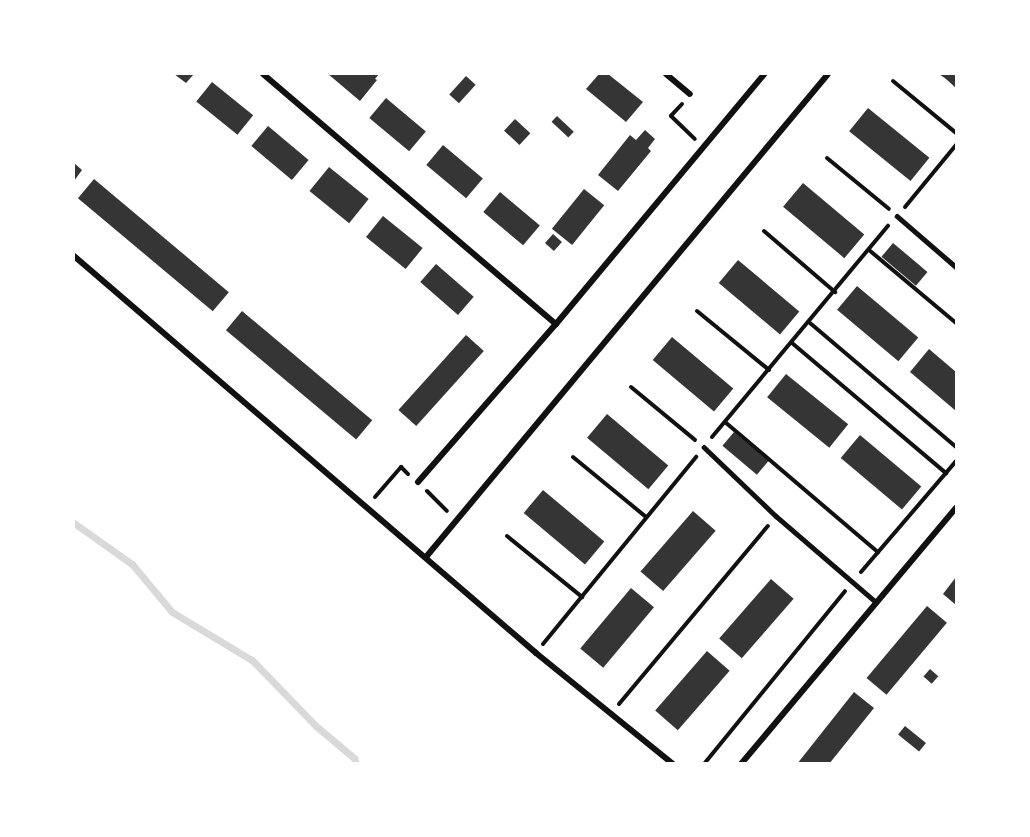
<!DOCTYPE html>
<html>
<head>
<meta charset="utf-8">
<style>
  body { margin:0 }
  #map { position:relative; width:1030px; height:837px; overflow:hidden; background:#fff; font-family:Merriweather,serif }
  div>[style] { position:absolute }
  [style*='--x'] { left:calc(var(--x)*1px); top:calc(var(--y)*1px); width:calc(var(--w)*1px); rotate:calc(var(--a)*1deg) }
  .stream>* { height:7px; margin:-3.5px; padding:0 3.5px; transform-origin:3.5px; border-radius:3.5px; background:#d9d9d9 }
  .building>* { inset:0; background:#353535; transform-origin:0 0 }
  .path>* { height:4px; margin:-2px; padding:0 2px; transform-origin:2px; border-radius:2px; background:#111 }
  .service>* { height:4.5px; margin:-2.25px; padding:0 2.25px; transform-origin:2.25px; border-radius:2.25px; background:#111 }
  .minor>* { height:6px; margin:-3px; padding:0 3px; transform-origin:3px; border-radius:3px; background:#111 }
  span { translate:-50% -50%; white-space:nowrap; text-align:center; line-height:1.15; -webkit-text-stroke:5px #fff; paint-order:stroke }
  .frame { position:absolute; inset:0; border:75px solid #fff; pointer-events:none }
</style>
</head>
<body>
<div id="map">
  <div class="stream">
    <i style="--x:74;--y:523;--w:71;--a:35.3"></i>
    <i style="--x:132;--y:564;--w:62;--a:50.2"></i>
    <i style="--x:172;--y:612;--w:93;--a:31"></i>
    <i style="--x:252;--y:660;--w:92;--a:45.9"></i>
    <i style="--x:316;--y:726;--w:50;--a:40.1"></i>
    <i style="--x:354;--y:758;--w:6;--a:72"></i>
  </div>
  <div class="building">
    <i style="clip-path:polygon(174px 74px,194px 74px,186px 83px)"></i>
    <i style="clip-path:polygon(328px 74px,379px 74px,375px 79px,377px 80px,360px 101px)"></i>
    <i style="clip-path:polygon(599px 74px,608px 74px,643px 102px,626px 122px,586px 89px)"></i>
    <i style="clip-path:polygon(939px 74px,956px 74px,956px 88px,946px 79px)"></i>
    <i style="left:466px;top:76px;width:13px;height:25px;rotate:42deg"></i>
    <i style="left:212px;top:82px;width:53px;height:25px;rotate:39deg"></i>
    <i style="left:386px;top:98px;width:52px;height:26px;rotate:40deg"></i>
    <i style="left:868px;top:108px;width:79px;height:30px;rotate:39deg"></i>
    <i style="left:557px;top:116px;width:23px;height:8px;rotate:43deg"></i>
    <i style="left:515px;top:119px;width:21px;height:16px;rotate:43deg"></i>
    <i style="left:268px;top:126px;width:53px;height:26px;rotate:40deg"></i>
    <i style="clip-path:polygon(645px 130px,655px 139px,648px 148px,651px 151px,618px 191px,598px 175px,630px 135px,636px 140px)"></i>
    <i style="left:443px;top:145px;width:52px;height:26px;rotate:40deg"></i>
    <i style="clip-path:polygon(74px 163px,82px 170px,74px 181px)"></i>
    <i style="left:329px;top:167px;width:51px;height:31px;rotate:39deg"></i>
    <i style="left:94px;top:179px;width:176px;height:25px;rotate:40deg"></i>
    <i style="left:803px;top:183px;width:80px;height:31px;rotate:40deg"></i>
    <i style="left:584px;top:189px;width:26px;height:51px;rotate:39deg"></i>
    <i style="left:500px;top:192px;width:52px;height:26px;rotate:40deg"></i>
    <i style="left:383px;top:216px;width:51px;height:27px;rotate:39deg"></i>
    <i style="left:553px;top:234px;width:12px;height:12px;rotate:42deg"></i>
    <i style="left:893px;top:243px;width:45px;height:18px;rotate:40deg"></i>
    <i style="left:738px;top:260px;width:80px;height:30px;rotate:40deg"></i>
    <i style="left:436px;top:264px;width:50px;height:24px;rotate:41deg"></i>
    <i style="left:857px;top:286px;width:80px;height:31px;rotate:40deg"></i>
    <i style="left:242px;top:311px;width:170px;height:25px;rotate:40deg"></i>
    <i style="left:466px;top:335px;width:24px;height:101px;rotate:42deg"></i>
    <i style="left:672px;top:337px;width:80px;height:30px;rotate:40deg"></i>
    <i style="clip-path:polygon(929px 349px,956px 372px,956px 411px,910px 372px)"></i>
    <i style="left:786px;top:374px;width:80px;height:30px;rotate:39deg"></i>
    <i style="left:607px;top:414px;width:80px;height:31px;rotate:40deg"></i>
    <i style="left:734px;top:432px;width:45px;height:18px;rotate:40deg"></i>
    <i style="left:860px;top:435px;width:80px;height:30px;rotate:40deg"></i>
    <i style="left:543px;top:490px;width:80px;height:30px;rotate:40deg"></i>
    <i style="left:693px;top:511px;width:30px;height:80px;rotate:41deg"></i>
    <i style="clip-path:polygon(956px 577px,956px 605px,943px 594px)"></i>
    <i style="left:771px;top:579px;width:30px;height:79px;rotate:41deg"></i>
    <i style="left:631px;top:588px;width:30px;height:79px;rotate:40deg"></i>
    <i style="left:927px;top:606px;width:26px;height:94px;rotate:40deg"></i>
    <i style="left:707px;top:651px;width:30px;height:79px;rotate:41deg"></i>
    <i style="left:930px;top:669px;width:11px;height:10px;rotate:41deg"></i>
    <i style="clip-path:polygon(854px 692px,874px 708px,829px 764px,797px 764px)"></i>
    <i style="left:905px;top:726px;width:27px;height:11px;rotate:39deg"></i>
  </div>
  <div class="path">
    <i style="--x:893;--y:81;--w:82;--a:39.5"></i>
    <i style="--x:682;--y:104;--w:16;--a:133"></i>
    <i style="--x:671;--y:116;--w:33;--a:44"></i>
    <i style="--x:827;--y:158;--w:80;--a:39.4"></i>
    <i style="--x:905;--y:207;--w:80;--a:-50.6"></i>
    <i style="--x:764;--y:231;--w:94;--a:40.7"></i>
    <i style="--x:869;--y:250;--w:114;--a:40"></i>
    <i style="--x:697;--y:311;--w:93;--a:39.3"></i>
    <i style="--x:810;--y:323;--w:192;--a:40.3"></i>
    <i style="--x:792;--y:343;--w:202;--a:40.2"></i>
    <i style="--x:631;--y:387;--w:83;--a:39.6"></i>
    <i style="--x:725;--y:422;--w:201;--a:40.4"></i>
    <i style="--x:712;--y:437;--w:275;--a:-50.2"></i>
    <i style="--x:573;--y:457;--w:94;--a:39.4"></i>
    <i style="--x:427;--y:491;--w:28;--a:45"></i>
    <i style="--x:375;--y:497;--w:40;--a:-49"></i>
    <i style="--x:401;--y:467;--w:10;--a:45"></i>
    <i style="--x:507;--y:536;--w:97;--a:39.1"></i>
    <i style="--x:861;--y:572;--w:146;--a:-49.4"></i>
    <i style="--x:543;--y:644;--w:242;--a:-50.7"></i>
    <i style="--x:619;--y:704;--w:232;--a:-50.1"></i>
    <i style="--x:704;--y:764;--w:223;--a:-50.8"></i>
  </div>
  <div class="service">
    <i style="--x:897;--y:216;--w:78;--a:40.8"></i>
    <i style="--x:704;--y:447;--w:100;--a:43.8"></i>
    <i style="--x:776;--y:516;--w:132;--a:40.7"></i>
  </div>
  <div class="minor">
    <i style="--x:263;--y:74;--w:385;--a:40.5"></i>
    <i style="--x:666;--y:74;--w:31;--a:40"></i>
    <i style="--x:74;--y:256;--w:609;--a:40.67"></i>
    <i style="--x:536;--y:653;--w:176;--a:39"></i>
    <i style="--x:418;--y:482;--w:210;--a:-48.9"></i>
    <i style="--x:556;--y:324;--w:325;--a:-50.2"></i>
    <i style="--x:426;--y:557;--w:628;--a:-50.23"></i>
    <i style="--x:741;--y:764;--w:334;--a:-50"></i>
  </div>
  <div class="frame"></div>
</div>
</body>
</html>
